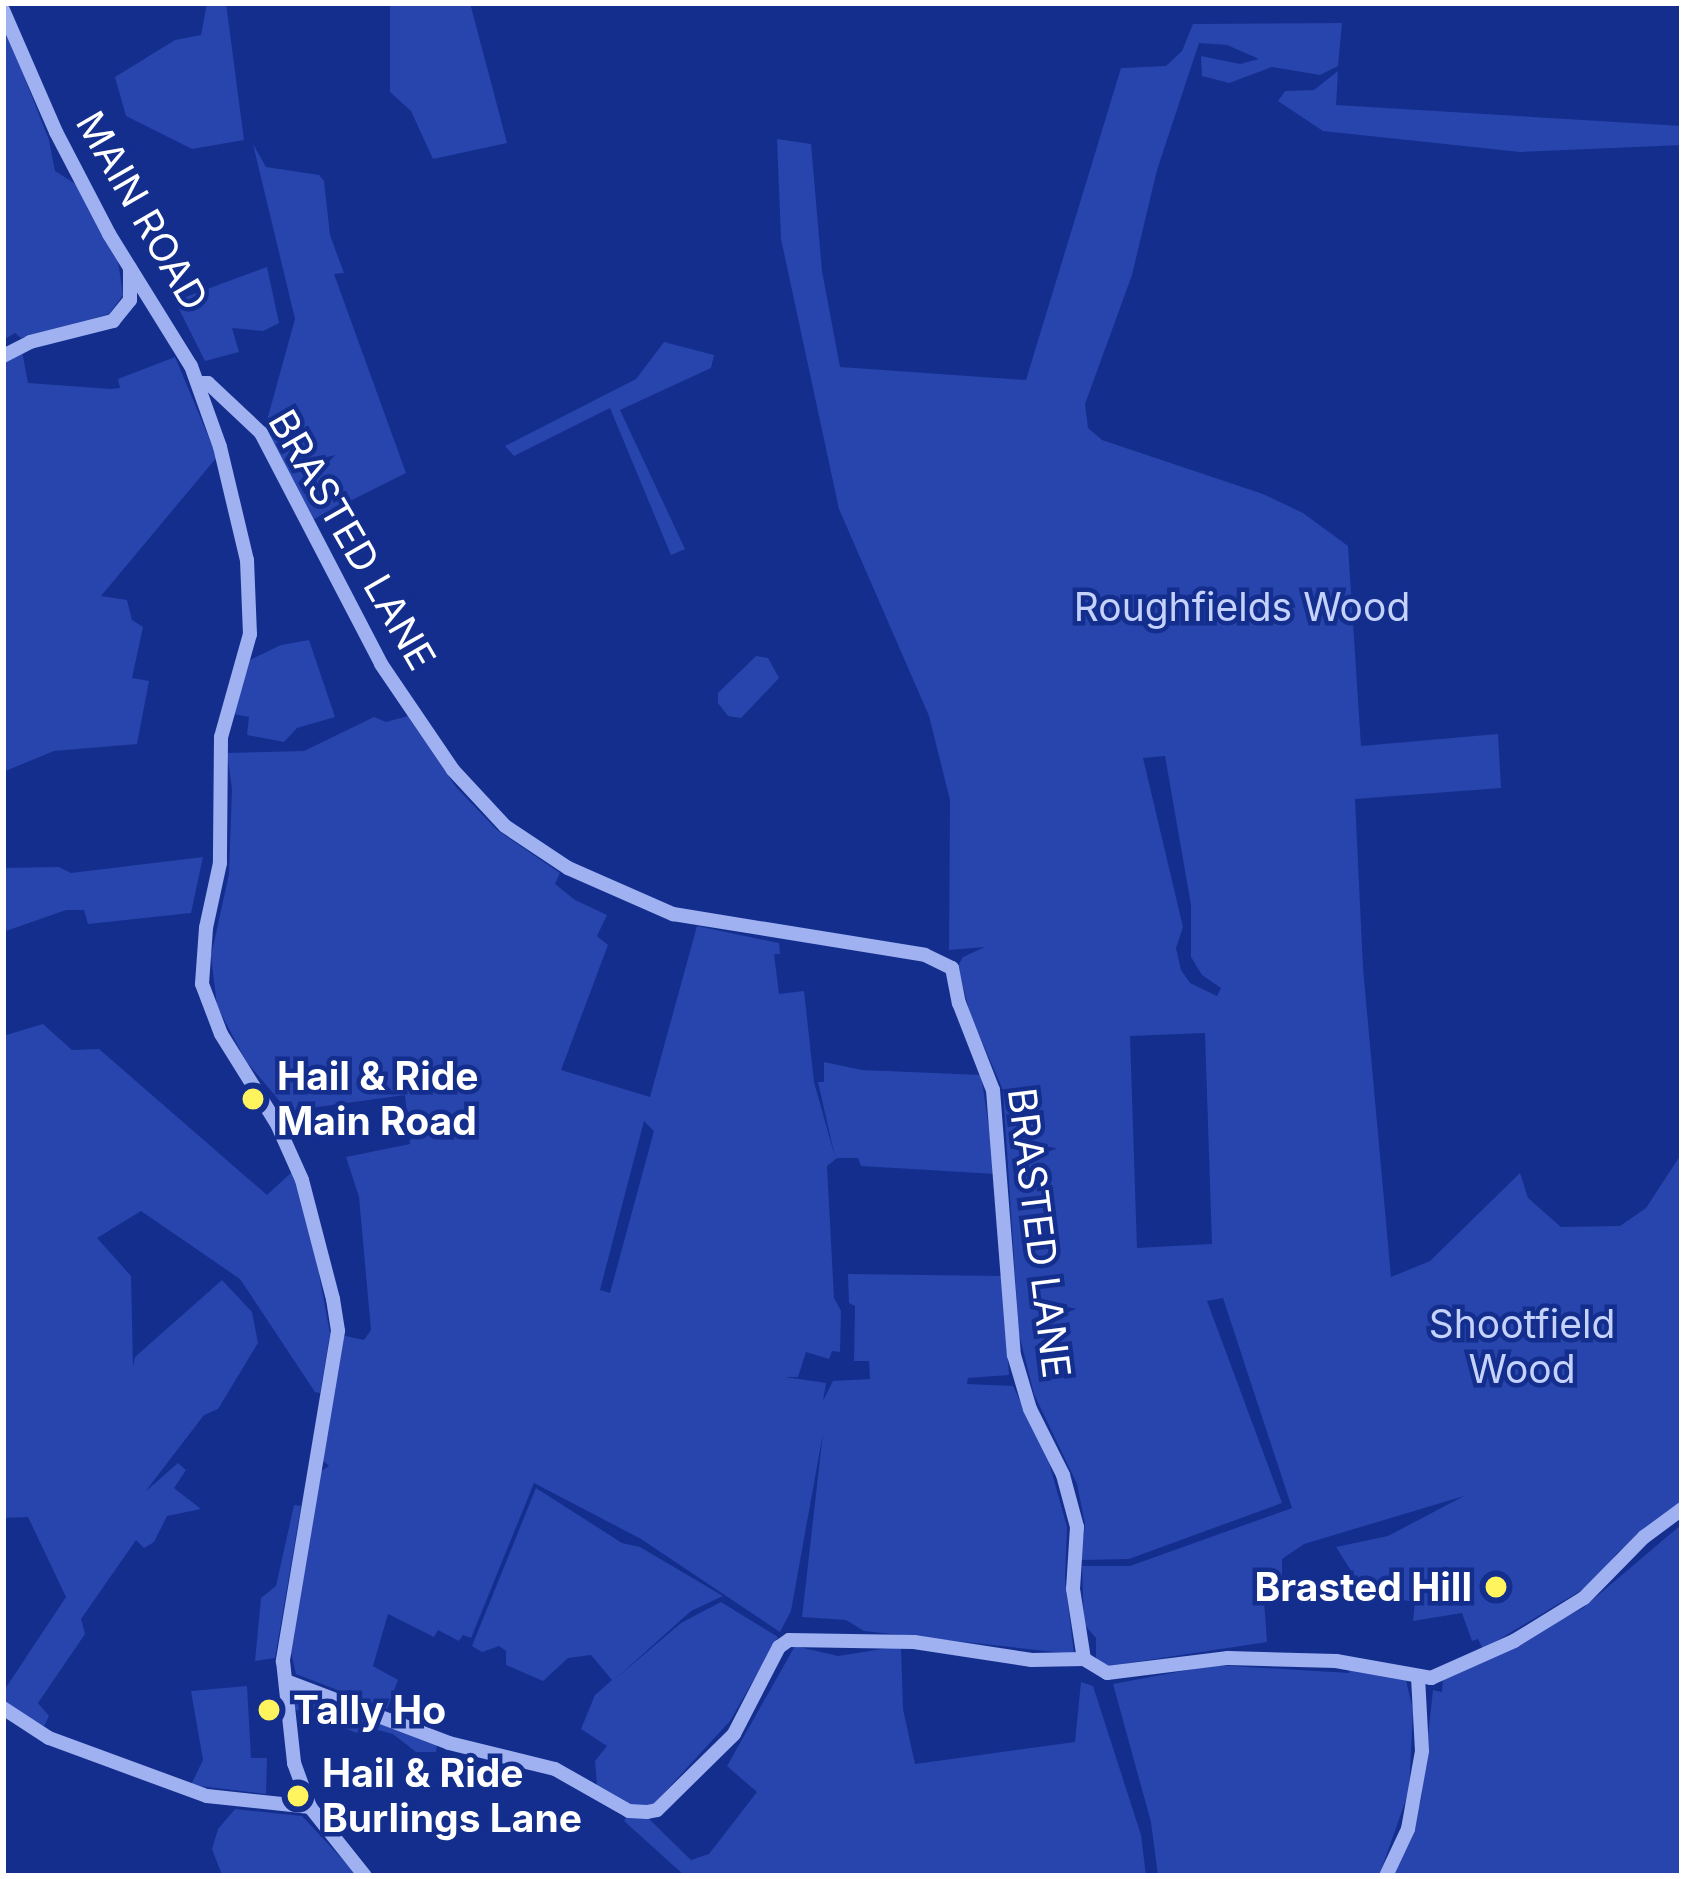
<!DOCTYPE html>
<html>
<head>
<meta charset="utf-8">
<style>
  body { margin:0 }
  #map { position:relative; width:1685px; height:1879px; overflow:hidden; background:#142e8e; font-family:Inter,sans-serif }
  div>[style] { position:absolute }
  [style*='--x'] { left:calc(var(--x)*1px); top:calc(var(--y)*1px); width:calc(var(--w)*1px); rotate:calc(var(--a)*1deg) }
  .green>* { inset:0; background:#2745ac }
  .minor>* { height:14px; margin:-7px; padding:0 7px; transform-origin:7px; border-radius:7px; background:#9fb1f0 }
  .dots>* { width:33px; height:33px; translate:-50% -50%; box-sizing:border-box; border:6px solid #142e8e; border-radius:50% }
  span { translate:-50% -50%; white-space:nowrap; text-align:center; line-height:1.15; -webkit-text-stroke:9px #142e8e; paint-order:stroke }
  .street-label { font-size:39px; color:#fff }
  .park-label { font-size:39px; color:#c5d2fc }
  .poi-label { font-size:39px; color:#fff; font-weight:700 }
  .left { translate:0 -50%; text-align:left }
  .right { translate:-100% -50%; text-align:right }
  .frame { position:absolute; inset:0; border:6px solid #fff; pointer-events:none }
</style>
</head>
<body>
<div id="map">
  <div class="green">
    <i style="clip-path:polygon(207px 3px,226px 3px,244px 140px,192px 149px,126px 116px,115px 77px,175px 40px,201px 35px)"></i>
    <i style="clip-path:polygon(390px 3px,470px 3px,507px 143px,433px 159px,411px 111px,390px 92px)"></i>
    <i style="clip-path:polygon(3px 23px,49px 140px,55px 171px,77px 185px,118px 261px,123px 295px,109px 314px,21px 338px,15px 333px,3px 340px)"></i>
    <i style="clip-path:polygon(evenodd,1342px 23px,1338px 66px,1320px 75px,1272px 67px,1229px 83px,1202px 76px,1201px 56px,1240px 64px,1259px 59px,1227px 45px,1199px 43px,1157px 170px,1132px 275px,1085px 404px,1088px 428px,1102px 440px,1263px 494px,1303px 513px,1348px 546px,1361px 746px,1498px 734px,1501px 788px,1355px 799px,1363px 968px,1391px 1277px,1430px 1261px,1520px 1173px,1528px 1198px,1561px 1227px,1620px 1226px,1646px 1208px,1682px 1153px,1682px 1503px,1617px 1553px,1595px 1582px,1483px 1649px,1478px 1639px,1472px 1641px,1462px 1613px,1413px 1621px,1415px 1602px,1366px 1594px,1336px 1547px,1388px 1536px,1464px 1496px,1304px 1544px,1282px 1559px,1282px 1583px,1263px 1586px,1267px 1642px,1102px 1667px,1096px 1664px,1096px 1638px,1084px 1624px,1082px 1566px,1130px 1566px,1292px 1508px,1223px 1298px,1207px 1301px,1282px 1503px,1129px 1559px,1081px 1560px,1085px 1524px,1077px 1484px,1034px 1394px,1019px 1334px,1003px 1090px,970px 1014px,958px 966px,963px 957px,985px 947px,949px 950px,950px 800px,929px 716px,839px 509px,781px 239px,777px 139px,811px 144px,822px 271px,840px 367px,1026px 380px,1121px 68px,1166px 66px,1182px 51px,1193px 24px,1342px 23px,1165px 756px,1191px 905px,1191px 957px,1202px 975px,1221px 988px,1217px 996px,1190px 983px,1181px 970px,1176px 948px,1183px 927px,1143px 758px,1165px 756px,1342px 23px,1205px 1033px,1212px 1244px,1137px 1248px,1130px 1036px,1205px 1033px)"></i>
    <i style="clip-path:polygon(1338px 71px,1336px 105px,1682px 126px,1682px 145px,1520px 152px,1323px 131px,1278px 101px,1285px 91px,1314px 90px)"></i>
    <i style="clip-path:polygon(253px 144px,266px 167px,319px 175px,324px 181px,330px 235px,344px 273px,334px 274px,406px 473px,314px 519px,264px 431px,295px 319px)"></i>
    <i style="clip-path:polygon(267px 267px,279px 323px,263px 331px,232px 328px,239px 352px,205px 361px,175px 301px)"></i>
    <i style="clip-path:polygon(664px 342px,714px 355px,711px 368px,620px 410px,685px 549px,671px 555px,610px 408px,514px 456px,505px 446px,636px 379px)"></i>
    <i style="clip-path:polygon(22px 351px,28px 383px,111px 389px,120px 388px,118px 379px,175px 357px,217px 457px,101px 596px,127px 600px,132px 620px,143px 627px,132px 678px,149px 681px,137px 744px,54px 751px,3px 772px,3px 361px)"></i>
    <i style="clip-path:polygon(309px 640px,335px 717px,297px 728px,284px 742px,247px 735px,249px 717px,234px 714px,248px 661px,281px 645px)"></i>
    <i style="clip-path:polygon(756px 656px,768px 658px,779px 678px,741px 718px,728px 716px,718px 703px,718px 693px)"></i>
    <i style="clip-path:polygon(evenodd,408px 716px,456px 787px,497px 830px,560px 873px,555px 884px,575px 900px,607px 915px,597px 936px,608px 945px,561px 1070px,650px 1097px,697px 926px,779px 943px,780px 954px,774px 954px,779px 994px,804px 991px,814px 1082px,835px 1157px,818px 1082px,824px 1082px,824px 1062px,862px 1070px,981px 1075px,996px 1174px,861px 1166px,858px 1158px,837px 1158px,827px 1166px,834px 1298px,841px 1311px,840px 1352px,832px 1351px,829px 1359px,806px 1352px,798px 1377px,785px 1377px,826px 1383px,823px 1401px,833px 1381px,870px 1379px,869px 1361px,854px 1361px,855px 1306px,849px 1303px,848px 1274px,1002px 1276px,1009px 1375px,968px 1378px,967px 1384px,1013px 1386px,1048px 1459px,1067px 1527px,1065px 1580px,1074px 1654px,864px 1631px,846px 1620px,802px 1617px,823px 1433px,791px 1611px,780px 1632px,641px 1539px,534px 1483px,471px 1638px,463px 1635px,459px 1641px,438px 1630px,434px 1637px,388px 1614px,373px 1666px,398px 1680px,387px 1709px,296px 1674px,291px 1652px,320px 1472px,329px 1466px,321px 1459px,341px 1335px,364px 1340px,371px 1330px,359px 1197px,346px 1157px,410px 1144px,405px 1095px,288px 1111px,246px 1061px,217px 1006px,211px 956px,229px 874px,232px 789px,227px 753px,304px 751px,374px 717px,386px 722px,408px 716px,644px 1121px,654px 1131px,610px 1293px,600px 1290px,644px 1121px)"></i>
    <i style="clip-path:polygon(203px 857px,191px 913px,88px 924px,84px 910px,66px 910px,3px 932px,3px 868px,59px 867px,71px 873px)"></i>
    <i style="clip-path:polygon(43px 1024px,72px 1050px,99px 1049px,267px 1195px,292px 1172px,305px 1200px,330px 1333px,320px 1393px,315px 1392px,240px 1279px,141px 1211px,97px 1238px,131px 1276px,133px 1367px,135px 1357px,222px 1280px,252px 1312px,258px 1343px,218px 1409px,204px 1415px,145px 1492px,178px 1463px,186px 1470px,174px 1488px,201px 1509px,167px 1516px,154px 1542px,144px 1548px,136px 1540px,81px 1619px,85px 1634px,38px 1703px,49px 1716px,44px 1726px,3px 1702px,3px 1692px,66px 1597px,28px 1517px,3px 1518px,3px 1036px)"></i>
    <i style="clip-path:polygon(536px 1488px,622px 1543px,640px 1547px,723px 1596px,691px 1611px,614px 1680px,681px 1623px,721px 1602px,778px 1637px,730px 1721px,652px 1806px,634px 1806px,597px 1785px,595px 1761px,607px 1746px,581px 1729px,595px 1695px,612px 1680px,591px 1655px,568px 1658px,543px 1681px,506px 1665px,506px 1651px,499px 1646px,482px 1652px,472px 1646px)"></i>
    <i style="clip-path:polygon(294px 1505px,301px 1506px,275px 1658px,255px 1661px,261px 1598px,276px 1586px)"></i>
    <i style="clip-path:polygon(1682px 1524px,1682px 1876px,1394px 1876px,1421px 1800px,1433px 1690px,1442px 1692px,1443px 1680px,1583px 1608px)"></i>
    <i style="clip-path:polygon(795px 1646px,838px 1656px,901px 1646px,903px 1709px,915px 1764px,1075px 1742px,1081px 1682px,1093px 1686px,1141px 1835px,1146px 1876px,685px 1876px,624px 1821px,628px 1815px,649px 1819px,691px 1860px,709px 1854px,757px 1792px,727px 1766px)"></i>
    <i style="clip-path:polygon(1215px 1665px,1349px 1673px,1350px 1667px,1406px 1680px,1413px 1710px,1409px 1791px,1379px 1876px,1158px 1876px,1151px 1822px,1113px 1684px)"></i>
    <i style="clip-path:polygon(247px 1686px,251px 1758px,267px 1758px,266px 1794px,191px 1785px,203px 1760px,191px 1691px)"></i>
    <i style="clip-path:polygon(292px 1689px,437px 1743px,436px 1752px,416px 1752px,393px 1734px,366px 1727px,357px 1733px,294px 1709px)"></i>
    <i style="clip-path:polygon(235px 1809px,302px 1816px,358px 1876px,214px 1876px,222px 1875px,212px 1849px,218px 1829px)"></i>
  </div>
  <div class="minor">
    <i style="--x:3;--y:10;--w:133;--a:66.5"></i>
    <i style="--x:56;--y:132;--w:115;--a:62.5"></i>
    <i style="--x:109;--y:234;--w:155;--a:58.2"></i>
    <i style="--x:191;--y:366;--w:86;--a:70.3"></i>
    <i style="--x:220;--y:447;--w:116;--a:76.6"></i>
    <i style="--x:247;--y:560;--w:74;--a:87.7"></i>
    <i style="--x:250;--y:634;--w:107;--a:105.7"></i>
    <i style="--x:221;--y:737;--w:126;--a:90.5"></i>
    <i style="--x:220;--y:863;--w:66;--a:102.2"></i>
    <i style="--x:206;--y:928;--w:56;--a:94.1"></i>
    <i style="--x:202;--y:984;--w:53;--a:69.2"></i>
    <i style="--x:221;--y:1034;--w:106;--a:58.1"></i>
    <i style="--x:277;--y:1124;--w:61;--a:65.9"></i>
    <i style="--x:302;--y:1180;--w:123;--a:75.4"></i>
    <i style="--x:333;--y:1299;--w:32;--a:81"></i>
    <i style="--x:338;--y:1331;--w:335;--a:99.5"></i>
    <i style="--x:283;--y:1661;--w:103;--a:83.8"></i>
    <i style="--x:294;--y:1763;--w:47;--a:70"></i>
    <i style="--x:310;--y:1807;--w:88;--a:51.4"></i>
    <i style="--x:3;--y:356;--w:30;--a:-27"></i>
    <i style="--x:30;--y:342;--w:86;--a:-14.2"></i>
    <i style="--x:113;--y:321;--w:27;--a:-51"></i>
    <i style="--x:130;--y:300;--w:32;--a:-90"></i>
    <i style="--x:199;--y:383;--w:9;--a:0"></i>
    <i style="--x:208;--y:383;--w:73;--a:43.3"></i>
    <i style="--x:261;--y:433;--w:260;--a:62.5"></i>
    <i style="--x:381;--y:664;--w:128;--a:55.8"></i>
    <i style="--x:453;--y:770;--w:76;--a:47.1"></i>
    <i style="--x:505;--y:826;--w:76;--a:33.7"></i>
    <i style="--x:568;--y:868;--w:115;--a:23.7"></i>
    <i style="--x:673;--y:914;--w:255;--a:9.2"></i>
    <i style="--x:925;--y:955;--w:30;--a:26"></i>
    <i style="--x:952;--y:968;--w:36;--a:79"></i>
    <i style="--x:959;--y:1003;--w:93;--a:68.7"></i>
    <i style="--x:993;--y:1090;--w:266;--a:85.5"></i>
    <i style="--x:1014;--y:1355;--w:56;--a:73.5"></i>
    <i style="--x:1030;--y:1409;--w:74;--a:63.4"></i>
    <i style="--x:1063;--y:1475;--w:54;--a:74.9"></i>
    <i style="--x:1077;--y:1527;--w:62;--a:93.7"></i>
    <i style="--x:1073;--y:1589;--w:71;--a:81.1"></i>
    <i style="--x:286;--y:1681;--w:174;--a:20.8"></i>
    <i style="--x:449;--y:1743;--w:109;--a:13.8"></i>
    <i style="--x:555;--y:1769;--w:85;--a:29.6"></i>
    <i style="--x:629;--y:1811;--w:18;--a:3"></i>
    <i style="--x:647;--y:1812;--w:10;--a:-11"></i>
    <i style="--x:657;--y:1810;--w:108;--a:-44.6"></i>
    <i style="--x:734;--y:1734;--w:98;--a:-62.7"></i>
    <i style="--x:779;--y:1647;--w:12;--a:-35"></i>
    <i style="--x:789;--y:1640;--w:125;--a:0.9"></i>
    <i style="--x:914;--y:1642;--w:119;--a:8.7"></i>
    <i style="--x:1032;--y:1660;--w:52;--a:-1.1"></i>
    <i style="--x:1084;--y:1659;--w:27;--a:31"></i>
    <i style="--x:1107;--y:1673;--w:122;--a:-7.1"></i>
    <i style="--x:1228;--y:1658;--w:108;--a:1.6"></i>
    <i style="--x:1336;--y:1661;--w:97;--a:10.1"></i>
    <i style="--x:1431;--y:1678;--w:91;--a:-24"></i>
    <i style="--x:1514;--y:1641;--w:82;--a:-31.6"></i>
    <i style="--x:1584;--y:1598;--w:86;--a:-45.5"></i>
    <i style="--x:1644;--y:1537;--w:47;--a:-36.4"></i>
    <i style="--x:3;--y:1708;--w:55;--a:33.1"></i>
    <i style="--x:49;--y:1738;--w:168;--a:20.2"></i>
    <i style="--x:207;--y:1796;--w:104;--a:6.1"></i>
    <i style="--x:1386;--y:1876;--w:52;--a:-64.9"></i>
    <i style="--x:1408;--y:1829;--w:79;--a:-79.8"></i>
    <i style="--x:1422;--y:1751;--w:74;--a:-93.1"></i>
  </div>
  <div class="dots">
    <i style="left:253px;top:1099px;background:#fff45e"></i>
    <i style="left:1496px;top:1587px;background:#fff45e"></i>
    <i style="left:269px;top:1710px;background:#fff45e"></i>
    <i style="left:298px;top:1796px;background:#fff45e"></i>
  </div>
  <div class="street-label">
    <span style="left:142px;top:211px;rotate:60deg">MAIN ROAD</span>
    <span style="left:352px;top:540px;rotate:60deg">BRASTED LANE</span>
    <span style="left:1039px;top:1233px;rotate:83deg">BRASTED LANE</span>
  </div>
  <div class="park-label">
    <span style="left:1242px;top:607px">Roughfields Wood</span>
    <span style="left:1522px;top:1347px">Shootfield<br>Wood</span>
  </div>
  <div class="poi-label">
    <span class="left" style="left:277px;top:1099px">Hail &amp; Ride<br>Main Road</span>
    <span class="right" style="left:1472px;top:1587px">Brasted Hill</span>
    <span class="left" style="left:293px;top:1710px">Tally Ho</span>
    <span class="left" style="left:322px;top:1796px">Hail &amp; Ride<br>Burlings Lane</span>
  </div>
  <div class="frame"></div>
</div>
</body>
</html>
